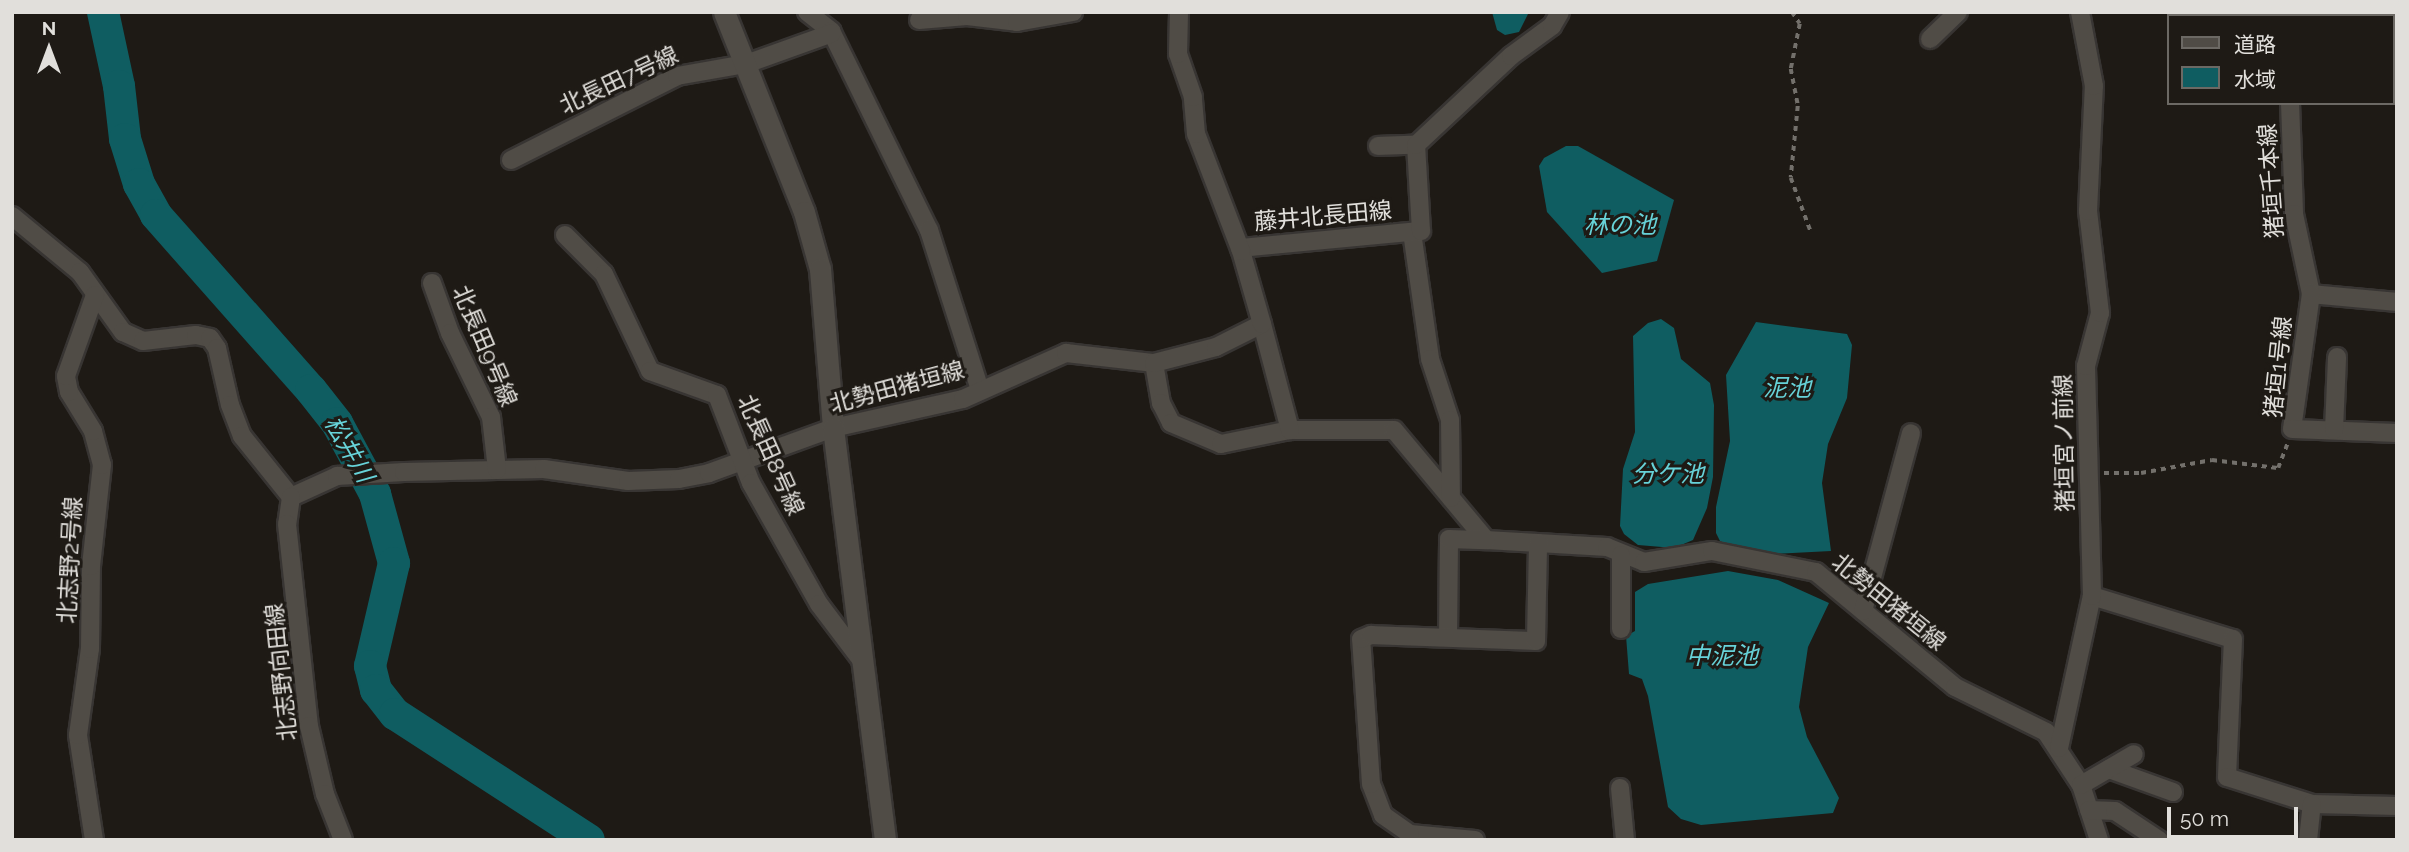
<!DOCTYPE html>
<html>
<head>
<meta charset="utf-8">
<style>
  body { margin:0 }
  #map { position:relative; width:2409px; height:852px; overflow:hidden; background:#1e1a15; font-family:Raleway,"Noto Sans JP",sans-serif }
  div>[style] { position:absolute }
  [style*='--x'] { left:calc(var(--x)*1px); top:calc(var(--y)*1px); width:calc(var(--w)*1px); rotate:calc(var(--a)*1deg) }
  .water>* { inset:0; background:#0f5d61 }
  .river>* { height:32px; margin:-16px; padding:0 16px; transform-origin:16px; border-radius:16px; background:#0f5d61 }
  .path>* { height:3.5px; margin-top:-1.75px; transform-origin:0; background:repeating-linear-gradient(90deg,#73706b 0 5px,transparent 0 10px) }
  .roads { filter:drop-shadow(2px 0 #383533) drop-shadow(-2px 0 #383533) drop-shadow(0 2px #383533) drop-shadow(0 -2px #383533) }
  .minor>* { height:18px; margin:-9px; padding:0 9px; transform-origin:9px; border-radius:9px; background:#504c46 }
  .tertiary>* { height:21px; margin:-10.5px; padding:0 10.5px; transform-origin:10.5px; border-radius:10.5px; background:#504c46 }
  span { translate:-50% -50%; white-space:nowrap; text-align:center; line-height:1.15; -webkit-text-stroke:6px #1e1a15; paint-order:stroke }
  .street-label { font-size:23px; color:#e1dfdb }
  .water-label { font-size:24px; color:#67d3d9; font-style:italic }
  .frame { position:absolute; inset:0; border:14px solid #e1dfdb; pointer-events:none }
  .legend { position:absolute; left:2167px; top:14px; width:228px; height:91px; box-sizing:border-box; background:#1e1a15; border:2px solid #6c6964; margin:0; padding:9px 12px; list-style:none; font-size:21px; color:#e1dfdb }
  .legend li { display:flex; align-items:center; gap:14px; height:35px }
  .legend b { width:35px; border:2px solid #6c6964 }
  .north { position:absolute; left:14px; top:14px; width:70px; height:70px; -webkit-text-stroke:5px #1e1a15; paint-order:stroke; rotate:0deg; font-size:19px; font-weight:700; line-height:28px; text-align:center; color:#e1dfdb }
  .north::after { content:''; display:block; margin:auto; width:24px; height:32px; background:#e1dfdb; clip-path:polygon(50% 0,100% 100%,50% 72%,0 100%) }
  .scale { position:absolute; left:2167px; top:807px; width:131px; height:32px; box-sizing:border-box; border:4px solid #e1dfdb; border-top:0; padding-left:9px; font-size:21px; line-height:24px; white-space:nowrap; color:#e1dfdb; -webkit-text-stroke:5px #1e1a15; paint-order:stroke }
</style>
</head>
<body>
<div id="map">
  <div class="water">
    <i style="clip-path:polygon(1492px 12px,1529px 12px,1519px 32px,1505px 35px,1497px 30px)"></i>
    <i style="clip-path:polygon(1566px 146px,1578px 146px,1674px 200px,1657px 261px,1602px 273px,1547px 212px,1539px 166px,1544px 158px)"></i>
    <i style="clip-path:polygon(1661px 319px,1674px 328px,1681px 359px,1710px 383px,1714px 405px,1713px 477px,1707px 508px,1693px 540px,1674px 548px,1638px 545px,1624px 534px,1620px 526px,1623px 469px,1635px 432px,1633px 336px,1648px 323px)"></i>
    <i style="clip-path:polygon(1756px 322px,1847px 334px,1852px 345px,1847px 398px,1828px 444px,1822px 483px,1831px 551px,1775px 554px,1730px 546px,1720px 541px,1716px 533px,1716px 507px,1730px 441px,1726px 375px)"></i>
    <i style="clip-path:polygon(1728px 571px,1778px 580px,1829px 603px,1808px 647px,1799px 707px,1807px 737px,1839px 798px,1833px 813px,1701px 825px,1681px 819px,1668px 807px,1648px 696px,1642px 679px,1629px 674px,1626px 636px,1635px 631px,1635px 592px,1648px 584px)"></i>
  </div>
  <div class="river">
    <i style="--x:103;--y:12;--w:76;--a:77.8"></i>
    <i style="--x:119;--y:86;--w:53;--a:83.5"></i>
    <i style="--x:125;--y:139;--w:47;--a:72.7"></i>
    <i style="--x:139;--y:184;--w:35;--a:61"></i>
    <i style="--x:156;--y:215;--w:234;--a:48.5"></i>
    <i style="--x:311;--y:390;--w:42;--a:51.8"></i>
    <i style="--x:337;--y:423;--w:81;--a:61.8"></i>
    <i style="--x:375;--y:494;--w:72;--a:74.6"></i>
    <i style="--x:394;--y:563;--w:106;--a:103.1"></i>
    <i style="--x:370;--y:666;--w:25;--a:76"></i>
    <i style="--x:376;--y:690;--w:31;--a:52"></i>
    <i style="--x:395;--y:714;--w:231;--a:33"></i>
  </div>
  <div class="path">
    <i style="--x:1792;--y:12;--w:14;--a:56"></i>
    <i style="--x:1800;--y:24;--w:46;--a:101.3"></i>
    <i style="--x:1791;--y:69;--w:38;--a:79"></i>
    <i style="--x:1798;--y:106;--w:72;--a:95.6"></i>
    <i style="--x:1791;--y:178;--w:58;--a:69.7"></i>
    <i style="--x:2104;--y:473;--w:37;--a:0"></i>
    <i style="--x:2141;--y:473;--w:72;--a:-10.4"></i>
    <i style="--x:2212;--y:460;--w:66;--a:6.9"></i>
    <i style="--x:2278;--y:468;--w:26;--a:-69"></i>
  </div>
  <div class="roads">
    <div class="minor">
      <i style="--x:807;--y:12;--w:31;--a:38"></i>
      <i style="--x:831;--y:31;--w:222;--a:63.8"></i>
      <i style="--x:929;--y:230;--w:168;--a:72.3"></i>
      <i style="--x:2287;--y:12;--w:6;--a:39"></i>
      <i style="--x:919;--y:20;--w:48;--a:-4.8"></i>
      <i style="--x:967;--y:16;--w:50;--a:6.8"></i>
      <i style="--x:1017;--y:22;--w:57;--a:-10.1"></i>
      <i style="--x:1930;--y:39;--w:39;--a:-44"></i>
      <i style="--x:2393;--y:84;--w:4;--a:14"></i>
      <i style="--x:2290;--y:103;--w:111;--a:87.9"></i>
      <i style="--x:2294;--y:214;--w:82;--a:78"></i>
      <i style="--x:2311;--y:294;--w:86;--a:5.3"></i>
      <i style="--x:1378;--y:146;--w:38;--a:-2"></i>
      <i style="--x:511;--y:160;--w:186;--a:-26.8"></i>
      <i style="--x:677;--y:76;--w:70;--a:-9.9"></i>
      <i style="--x:746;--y:64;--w:91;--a:-19.8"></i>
      <i style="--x:12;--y:216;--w:88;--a:39.5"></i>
      <i style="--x:80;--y:272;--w:74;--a:54.4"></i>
      <i style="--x:123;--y:332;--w:22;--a:24"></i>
      <i style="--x:143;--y:341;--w:53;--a:-6.5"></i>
      <i style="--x:196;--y:335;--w:14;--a:12"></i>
      <i style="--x:210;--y:338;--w:12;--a:55"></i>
      <i style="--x:217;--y:348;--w:58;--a:77.2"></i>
      <i style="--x:230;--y:405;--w:33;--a:69"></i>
      <i style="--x:242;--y:436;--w:78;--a:51.2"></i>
      <i style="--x:291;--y:497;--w:51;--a:-24.5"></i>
      <i style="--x:337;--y:476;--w:67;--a:-3.4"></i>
      <i style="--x:404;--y:472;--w:140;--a:-1.2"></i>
      <i style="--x:544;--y:469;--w:85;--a:8.1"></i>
      <i style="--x:628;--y:481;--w:51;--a:-2.2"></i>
      <i style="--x:679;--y:479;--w:31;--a:-11"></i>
      <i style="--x:709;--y:473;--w:132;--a:-19.9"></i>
      <i style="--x:833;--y:428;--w:133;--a:-12.6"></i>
      <i style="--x:963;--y:399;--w:113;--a:-24.1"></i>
      <i style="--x:1066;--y:353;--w:89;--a:6.5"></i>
      <i style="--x:1154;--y:363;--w:41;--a:80.1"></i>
      <i style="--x:1161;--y:403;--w:22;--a:63"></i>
      <i style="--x:1171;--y:423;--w:54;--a:22.8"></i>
      <i style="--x:1221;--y:444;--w:70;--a:-11.5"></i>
      <i style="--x:1290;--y:430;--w:104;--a:0"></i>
      <i style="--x:1394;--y:430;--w:143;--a:50.1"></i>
      <i style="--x:1486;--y:540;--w:121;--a:3.3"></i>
      <i style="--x:1607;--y:547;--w:40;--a:22"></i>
      <i style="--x:1644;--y:562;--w:69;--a:-9.2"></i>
      <i style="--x:1712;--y:551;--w:106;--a:11.4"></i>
      <i style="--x:1816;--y:572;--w:180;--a:39.6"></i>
      <i style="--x:1955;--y:687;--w:102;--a:26.3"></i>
      <i style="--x:2046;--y:732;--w:64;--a:56.6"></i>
      <i style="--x:2081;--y:785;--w:58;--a:71.9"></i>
      <i style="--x:1412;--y:232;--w:128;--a:81.9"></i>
      <i style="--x:1430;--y:359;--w:64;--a:71.8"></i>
      <i style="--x:1450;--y:420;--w:78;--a:89.3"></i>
      <i style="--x:565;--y:235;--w:55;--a:45"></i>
      <i style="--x:604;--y:274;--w:107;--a:64.6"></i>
      <i style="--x:650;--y:371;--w:71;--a:19.7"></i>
      <i style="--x:717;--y:395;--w:94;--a:68.9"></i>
      <i style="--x:751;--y:483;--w:139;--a:60.7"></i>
      <i style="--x:819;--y:604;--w:71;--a:53"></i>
      <i style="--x:1240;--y:248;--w:182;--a:-5.4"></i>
      <i style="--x:1421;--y:231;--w:86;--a:-93.3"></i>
      <i style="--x:1416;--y:145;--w:130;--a:-43.1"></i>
      <i style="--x:1511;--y:56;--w:51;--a:-36.2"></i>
      <i style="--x:1552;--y:26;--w:16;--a:-60"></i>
      <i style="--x:432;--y:283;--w:53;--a:70.2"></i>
      <i style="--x:450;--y:333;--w:93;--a:64"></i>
      <i style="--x:491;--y:417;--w:53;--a:83.5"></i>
      <i style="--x:2311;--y:294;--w:136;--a:98"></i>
      <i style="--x:2292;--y:429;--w:105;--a:2.2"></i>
      <i style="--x:1262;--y:324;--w:110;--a:75.2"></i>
      <i style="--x:1154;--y:363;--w:64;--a:-14.5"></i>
      <i style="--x:1216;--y:347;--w:51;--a:-26.6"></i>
      <i style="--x:1262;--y:324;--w:76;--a:-106"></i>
      <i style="--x:1241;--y:251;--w:125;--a:-111"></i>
      <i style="--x:1196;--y:134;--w:37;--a:-95"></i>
      <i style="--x:1193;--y:97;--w:46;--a:-109.2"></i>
      <i style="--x:1178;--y:54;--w:42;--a:-88.6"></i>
      <i style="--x:2334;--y:430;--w:73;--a:-87.6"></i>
      <i style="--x:291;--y:497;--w:27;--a:98"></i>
      <i style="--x:287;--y:524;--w:203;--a:83.8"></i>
      <i style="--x:309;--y:726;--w:70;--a:76.8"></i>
      <i style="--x:325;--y:794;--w:49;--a:68.6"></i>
      <i style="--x:2092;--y:596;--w:147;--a:17"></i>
      <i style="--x:2233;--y:639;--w:138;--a:92.5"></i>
      <i style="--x:2227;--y:777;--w:89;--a:17.6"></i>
      <i style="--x:2312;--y:804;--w:85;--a:1.3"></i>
      <i style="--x:1863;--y:611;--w:184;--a:-74.9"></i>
      <i style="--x:1621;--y:629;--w:74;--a:-90"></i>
      <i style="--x:1448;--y:637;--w:98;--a:-89.4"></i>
      <i style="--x:1449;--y:539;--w:37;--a:2"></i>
      <i style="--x:2059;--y:748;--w:156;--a:-77.8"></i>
      <i style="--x:2092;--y:596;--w:230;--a:-91.5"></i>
      <i style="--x:2086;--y:366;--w:55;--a:-75.2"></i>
      <i style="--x:2100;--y:313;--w:103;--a:-96.7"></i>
      <i style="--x:2088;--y:211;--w:125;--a:-87.3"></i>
      <i style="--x:2094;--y:86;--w:75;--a:-100.7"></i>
      <i style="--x:2109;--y:769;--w:68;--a:19.8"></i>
      <i style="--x:2081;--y:785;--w:61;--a:-30.3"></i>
      <i style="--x:1620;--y:788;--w:52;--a:84.5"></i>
      <i style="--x:2089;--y:810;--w:26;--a:2"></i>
      <i style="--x:2115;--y:811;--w:53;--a:33.4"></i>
      <i style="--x:94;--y:840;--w:106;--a:-98.7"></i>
      <i style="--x:78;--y:735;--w:87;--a:-82.1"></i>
      <i style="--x:90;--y:649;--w:83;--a:-89.3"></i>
      <i style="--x:91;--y:566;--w:102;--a:-83.8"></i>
      <i style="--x:102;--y:465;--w:35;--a:-105"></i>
      <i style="--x:93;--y:431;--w:46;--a:-121.6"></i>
      <i style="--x:69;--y:392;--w:16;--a:-101"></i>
      <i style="--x:66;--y:376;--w:86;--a:-70.3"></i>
      <i style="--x:1475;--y:840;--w:65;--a:-174.7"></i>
      <i style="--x:1410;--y:834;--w:33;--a:-145"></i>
      <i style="--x:1383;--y:815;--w:33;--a:-111"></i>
      <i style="--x:1371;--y:784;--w:145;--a:-93.9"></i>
      <i style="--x:1361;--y:639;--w:11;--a:-22"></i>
      <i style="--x:1371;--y:635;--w:165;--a:2.1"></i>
      <i style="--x:1536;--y:641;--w:98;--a:-88.8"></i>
      <i style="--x:2308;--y:840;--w:36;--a:-84"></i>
    </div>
    <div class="tertiary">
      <i style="--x:724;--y:12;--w:215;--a:68.2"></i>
      <i style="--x:804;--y:212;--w:59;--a:74.3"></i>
      <i style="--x:820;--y:269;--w:160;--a:85.3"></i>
      <i style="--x:833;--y:428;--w:415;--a:82.8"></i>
    </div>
  </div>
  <div class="street-label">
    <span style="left:619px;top:80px;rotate:-25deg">北長田7号線</span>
    <span style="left:2271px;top:181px;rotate:-94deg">猪垣千本線</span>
    <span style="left:1323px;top:216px;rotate:-5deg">藤井北長田線</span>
    <span style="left:485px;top:346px;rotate:67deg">北長田9号線</span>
    <span style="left:2278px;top:367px;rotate:-84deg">猪垣1号線</span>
    <span style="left:897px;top:387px;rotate:-15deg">北勢田猪垣線</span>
    <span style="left:2064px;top:443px;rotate:-91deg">猪垣宮ノ前線</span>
    <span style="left:771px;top:455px;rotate:66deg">北長田8号線</span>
    <span style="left:70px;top:560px;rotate:-87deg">北志野2号線</span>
    <span style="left:1889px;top:602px;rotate:39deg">北勢田猪垣線</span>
    <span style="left:281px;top:672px;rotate:-96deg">北志野向田線</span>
  </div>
  <div class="water-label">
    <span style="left:1620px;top:225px">林の池</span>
    <span style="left:1787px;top:388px">泥池</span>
    <span style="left:349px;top:449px;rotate:60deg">松井川</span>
    <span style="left:1668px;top:474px">分ケ池</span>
    <span style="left:1722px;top:656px">中泥池</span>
  </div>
  <div class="frame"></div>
  <ul class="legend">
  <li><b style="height:9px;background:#504c46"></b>道路</li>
  <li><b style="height:19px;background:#0f5d61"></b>水域</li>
  </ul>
  <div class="north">N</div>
  <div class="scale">50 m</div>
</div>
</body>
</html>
